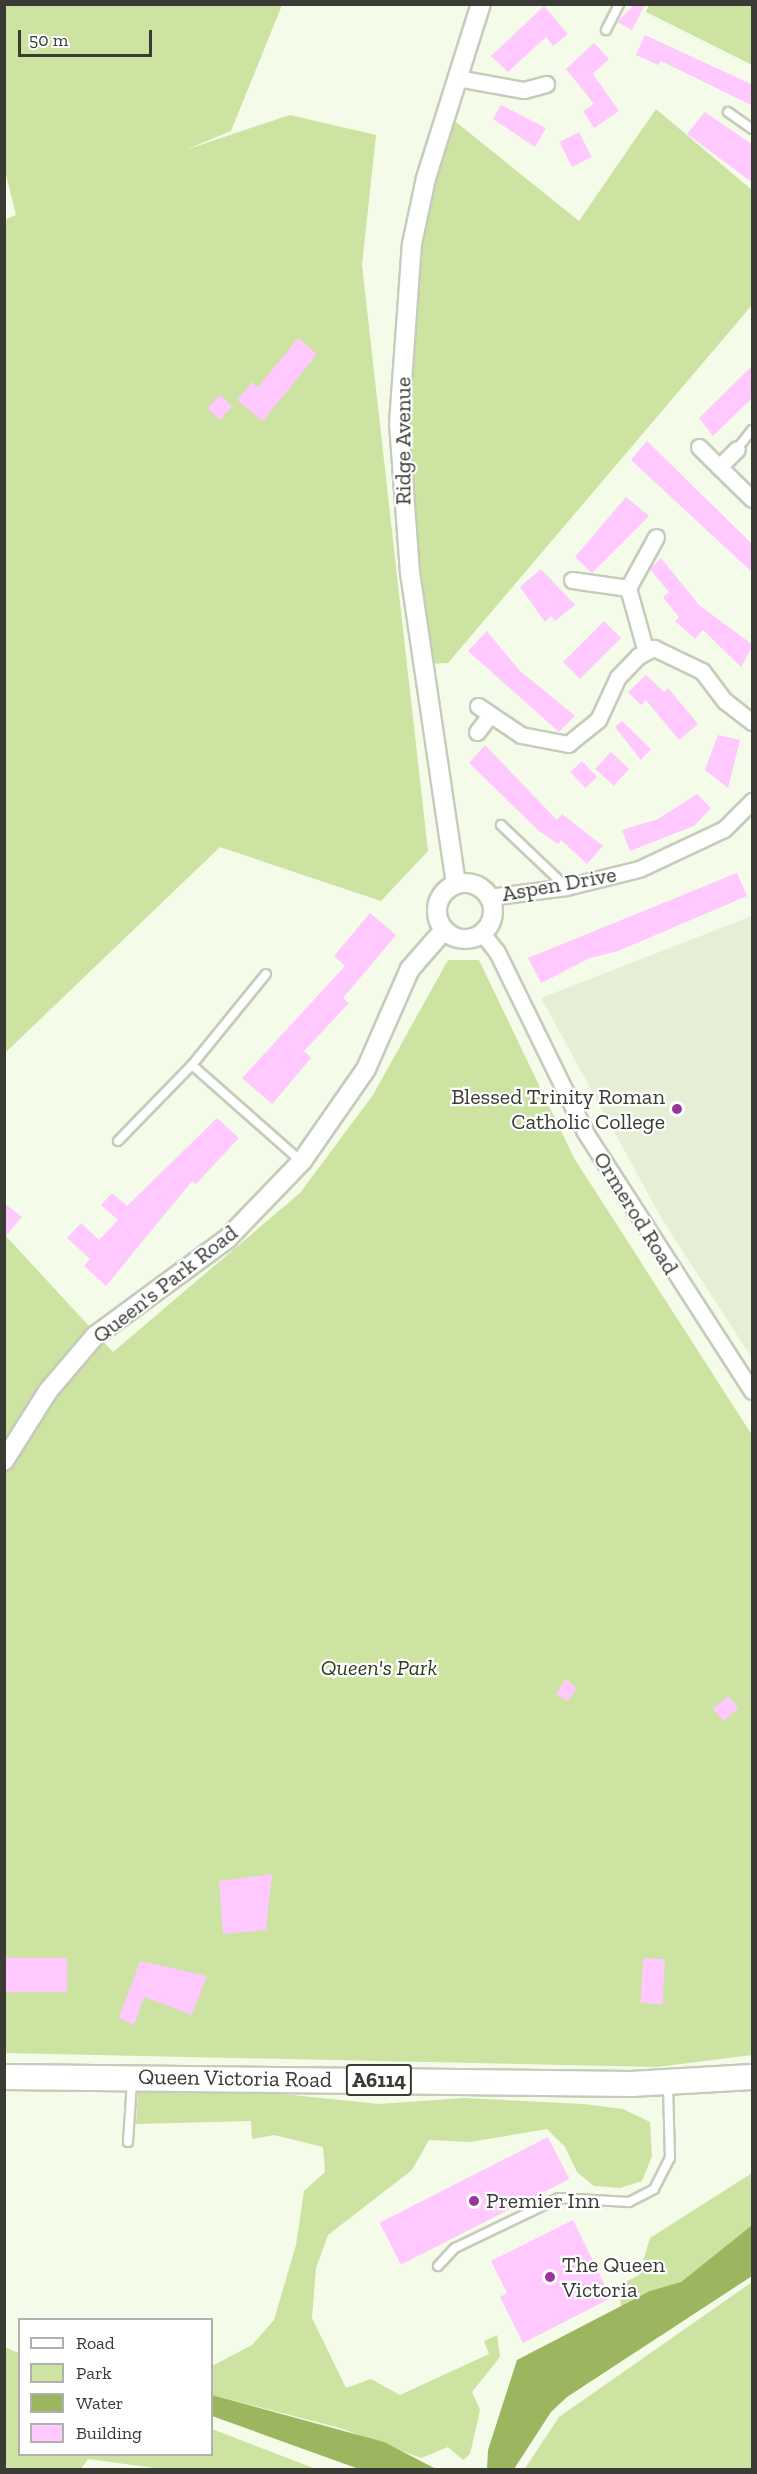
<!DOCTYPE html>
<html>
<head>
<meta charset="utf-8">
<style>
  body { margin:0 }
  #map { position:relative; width:757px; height:2474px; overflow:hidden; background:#f4fbe8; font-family:"Zilla Slab",serif }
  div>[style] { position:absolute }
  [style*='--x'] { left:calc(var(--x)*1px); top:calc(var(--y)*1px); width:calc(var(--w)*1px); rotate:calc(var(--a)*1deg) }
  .built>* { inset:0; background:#e6efd6 }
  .green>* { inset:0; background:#cde3a1 }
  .water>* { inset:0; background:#9cb660 }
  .building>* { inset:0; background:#ffc8fe; transform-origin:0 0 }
  .roads { filter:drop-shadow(2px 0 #c5ccba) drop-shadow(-2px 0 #c5ccba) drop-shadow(0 2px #c5ccba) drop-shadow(0 -2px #c5ccba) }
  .service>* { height:8px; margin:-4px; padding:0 4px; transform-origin:4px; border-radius:4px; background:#fff }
  .minor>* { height:15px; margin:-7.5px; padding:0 7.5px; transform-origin:7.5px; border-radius:7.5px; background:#fff }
  .tertiary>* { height:18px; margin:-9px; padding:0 9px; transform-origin:9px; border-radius:9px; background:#fff }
  .tertiary>.ring { margin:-9px; padding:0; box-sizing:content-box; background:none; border:18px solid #fff; border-radius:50% }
  .trunk>* { height:24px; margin:-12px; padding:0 12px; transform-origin:12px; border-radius:12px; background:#fff }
  .dots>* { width:16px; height:16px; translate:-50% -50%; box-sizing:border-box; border:3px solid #fff; border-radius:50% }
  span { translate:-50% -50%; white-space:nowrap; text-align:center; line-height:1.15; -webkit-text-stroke:4.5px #fff; paint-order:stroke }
  .shield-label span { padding:2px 4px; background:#fff; border:2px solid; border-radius:4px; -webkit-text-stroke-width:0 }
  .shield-label { font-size:21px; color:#393b34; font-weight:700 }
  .street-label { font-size:22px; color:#393b34 }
  .poi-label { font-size:22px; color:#393b34 }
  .right { translate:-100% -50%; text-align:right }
  .left { translate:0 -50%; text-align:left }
  .park-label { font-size:22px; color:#323d19; font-style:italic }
  .frame { position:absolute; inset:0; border:6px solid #393b34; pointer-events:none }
  .legend { position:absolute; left:18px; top:2318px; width:195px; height:138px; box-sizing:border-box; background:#fff; border:2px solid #b0b1ae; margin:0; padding:8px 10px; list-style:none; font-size:18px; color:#393b34 }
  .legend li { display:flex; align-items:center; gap:12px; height:30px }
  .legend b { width:30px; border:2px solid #b0b1ae }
  .scale { position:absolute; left:18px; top:30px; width:134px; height:27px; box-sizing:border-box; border:3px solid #393b34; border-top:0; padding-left:8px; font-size:18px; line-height:21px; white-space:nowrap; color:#393b34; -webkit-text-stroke:4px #fff; paint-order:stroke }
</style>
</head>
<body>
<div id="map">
  <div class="built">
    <i style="clip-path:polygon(752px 916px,752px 1358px,663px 1221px,541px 998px)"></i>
  </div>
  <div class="green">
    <i style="clip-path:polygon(5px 5px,282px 5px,231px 131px,185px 150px,290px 115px,376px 135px,362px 265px,428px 851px,381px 901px,220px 847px,5px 1053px,4px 220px,16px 215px,4px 166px)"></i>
    <i style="clip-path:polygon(649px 5px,752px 5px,752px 65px,646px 12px)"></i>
    <i style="clip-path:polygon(656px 109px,752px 190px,752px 305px,448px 663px,424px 664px,410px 573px,405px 323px,446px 114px,579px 221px)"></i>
    <i style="clip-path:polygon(448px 960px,479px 960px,574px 1158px,752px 1435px,752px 2055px,657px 2067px,5px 2053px,4px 1234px,113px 1352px,300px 1193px,373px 1095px)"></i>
    <i style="clip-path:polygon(234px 2089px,379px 2104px,464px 2098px,584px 2104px,623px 2109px,650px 2122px,652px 2156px,642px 2181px,620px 2188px,594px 2186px,577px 2172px,565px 2147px,547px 2129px,470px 2142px,429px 2140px,412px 2170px,328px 2235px,316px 2268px,312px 2318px,346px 2388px,371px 2379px,400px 2395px,489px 2354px,484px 2341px,497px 2335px,500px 2357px,472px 2392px,480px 2410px,470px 2454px,463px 2460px,448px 2447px,421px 2458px,340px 2428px,212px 2395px,212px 2366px,252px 2345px,274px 2320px,296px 2245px,304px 2191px,325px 2172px,323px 2147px,274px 2135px,252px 2139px,251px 2121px,136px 2124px,138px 2091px)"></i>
    <i style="clip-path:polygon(752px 2173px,752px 2225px,681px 2282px,621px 2306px,618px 2286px,639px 2275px,650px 2238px)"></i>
    <i style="clip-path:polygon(752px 2282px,752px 2469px,524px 2470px,559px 2417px)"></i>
    <i style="clip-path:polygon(4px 2347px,19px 2353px,20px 2454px,212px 2454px,212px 2429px,316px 2469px,169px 2470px,88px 2459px,81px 2469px,5px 2469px)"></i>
  </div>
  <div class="water">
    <i style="clip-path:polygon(752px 2225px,752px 2276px,567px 2397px,551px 2412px,514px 2469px,487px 2469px,488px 2450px,517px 2360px,650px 2291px,681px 2282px)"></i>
    <i style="clip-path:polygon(212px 2395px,384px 2442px,436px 2469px,359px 2469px,212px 2416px)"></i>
  </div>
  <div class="building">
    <i style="clip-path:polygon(635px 4px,645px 4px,632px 30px,617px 22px)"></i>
    <i style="clip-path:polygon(544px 6px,568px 34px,553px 46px,546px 37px,508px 72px,491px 56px)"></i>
    <i style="clip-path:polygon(645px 35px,753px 85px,753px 106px,661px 61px,658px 65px,636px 55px)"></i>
    <i style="clip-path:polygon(594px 43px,609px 59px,593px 74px,619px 111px,594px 128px,583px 111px,594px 104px,566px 69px)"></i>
    <i style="clip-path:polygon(501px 105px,546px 128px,535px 147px,493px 119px)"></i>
    <i style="clip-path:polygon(705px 112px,753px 145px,753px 183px,687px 134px)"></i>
    <i style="left:579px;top:132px;width:28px;height:22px;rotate:63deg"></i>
    <i style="clip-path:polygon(298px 338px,317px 354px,263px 421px,237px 400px,252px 382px,258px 387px)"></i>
    <i style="clip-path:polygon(753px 365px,753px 397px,713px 436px,699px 418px)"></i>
    <i style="left:219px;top:395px;width:17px;height:18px;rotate:40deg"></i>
    <i style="clip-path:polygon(647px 441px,753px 545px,753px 573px,631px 460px)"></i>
    <i style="clip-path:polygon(626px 497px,649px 516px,592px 573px,575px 557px)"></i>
    <i style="clip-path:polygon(661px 558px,699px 605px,753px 645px,741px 667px,703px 630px,695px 639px,675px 621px,679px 617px,663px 597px,669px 592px,650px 569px)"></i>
    <i style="clip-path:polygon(541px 569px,575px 605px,555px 621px,551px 616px,545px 622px,520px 587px)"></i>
    <i style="left:604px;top:621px;width:24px;height:58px;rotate:45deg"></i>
    <i style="clip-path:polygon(487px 631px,519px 670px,575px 716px,559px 732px,468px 651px)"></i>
    <i style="clip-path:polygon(646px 675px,664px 692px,668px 688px,698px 724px,679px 740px,646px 700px,641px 705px,628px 692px)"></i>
    <i style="clip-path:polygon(622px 721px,651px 749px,641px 760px,615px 727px)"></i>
    <i style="clip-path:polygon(718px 735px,740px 740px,728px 788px,705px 770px)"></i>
    <i style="clip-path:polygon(485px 745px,557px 820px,562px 814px,603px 846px,587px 864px,561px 840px,558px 844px,539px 831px,469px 763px)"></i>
    <i style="left:611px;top:752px;width:25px;height:23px;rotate:43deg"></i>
    <i style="left:582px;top:761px;width:22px;height:16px;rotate:47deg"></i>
    <i style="clip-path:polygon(697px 794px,711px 808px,694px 826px,630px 851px,622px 830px,658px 819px)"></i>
    <i style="clip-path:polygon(737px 873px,747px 896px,618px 951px,590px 958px,541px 983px,528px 958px)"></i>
    <i style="clip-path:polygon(370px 913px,396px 935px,343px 998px,349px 1003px,304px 1051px,311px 1058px,272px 1104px,242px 1078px,345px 966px,334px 956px)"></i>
    <i style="clip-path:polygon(217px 1118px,239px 1138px,196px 1184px,192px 1181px,106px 1286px,84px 1266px,90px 1259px,67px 1238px,81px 1223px,99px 1240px,118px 1220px,101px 1205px,112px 1193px,127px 1206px)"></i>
    <i style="clip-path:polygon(4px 1203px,22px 1217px,4px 1238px)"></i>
    <i style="clip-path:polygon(566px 1679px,577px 1689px,567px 1701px,556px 1694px)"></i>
    <i style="left:728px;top:1696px;width:16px;height:20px;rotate:50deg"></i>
    <i style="clip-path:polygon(272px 1874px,266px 1930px,223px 1934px,219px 1881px)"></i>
    <i style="left:4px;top:1958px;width:63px;height:34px"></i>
    <i style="left:643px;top:1958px;width:22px;height:45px;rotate:3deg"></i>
    <i style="clip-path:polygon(140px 1961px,207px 1976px,192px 2015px,144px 1997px,134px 2025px,119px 2018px)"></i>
    <i style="left:548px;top:2137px;width:47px;height:189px;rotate:63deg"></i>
    <i style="clip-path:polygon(573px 2220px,611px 2298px,523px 2343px,500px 2297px,507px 2293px,491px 2261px)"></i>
  </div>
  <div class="roads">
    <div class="service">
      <i style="--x:606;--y:30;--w:29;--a:-63"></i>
      <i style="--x:728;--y:112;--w:29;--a:35"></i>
      <i style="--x:737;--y:449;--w:24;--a:-52"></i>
      <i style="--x:501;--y:825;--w:88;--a:43.6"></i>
      <i style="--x:192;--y:1065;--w:145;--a:41.4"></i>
      <i style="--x:118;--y:1141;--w:106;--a:-45.8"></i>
      <i style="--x:192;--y:1065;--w:117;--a:-50.9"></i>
      <i style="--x:128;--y:2142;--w:61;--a:-86.2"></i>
      <i style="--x:438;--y:2266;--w:25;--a:-47"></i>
      <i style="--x:455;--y:2248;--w:115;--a:-25.7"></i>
      <i style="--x:559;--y:2198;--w:70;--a:3.3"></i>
      <i style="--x:629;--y:2202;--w:28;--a:-27"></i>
      <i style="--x:654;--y:2189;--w:35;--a:-63"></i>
      <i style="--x:670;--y:2158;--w:73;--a:-91.6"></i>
    </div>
    <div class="minor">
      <i style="--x:457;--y:78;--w:68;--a:10.2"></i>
      <i style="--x:524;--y:90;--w:23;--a:-15"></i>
      <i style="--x:699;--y:447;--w:74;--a:44.5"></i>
      <i style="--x:719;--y:467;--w:25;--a:-45"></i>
      <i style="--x:572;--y:580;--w:57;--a:8.1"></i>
      <i style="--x:646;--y:652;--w:66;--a:-105.7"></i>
      <i style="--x:628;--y:588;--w:58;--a:-61.2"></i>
      <i style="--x:478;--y:706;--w:52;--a:34"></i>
      <i style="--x:521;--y:735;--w:48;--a:10.8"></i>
      <i style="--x:568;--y:744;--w:38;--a:-39"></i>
      <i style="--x:598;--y:720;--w:47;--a:-65.1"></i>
      <i style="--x:618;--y:677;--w:29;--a:-46"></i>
      <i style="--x:638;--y:656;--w:18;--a:-27"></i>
      <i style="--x:654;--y:648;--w:53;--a:25.6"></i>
      <i style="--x:702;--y:671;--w:38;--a:53"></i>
      <i style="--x:725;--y:701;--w:34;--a:38"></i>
      <i style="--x:477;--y:732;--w:21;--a:-53"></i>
      <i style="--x:489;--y:897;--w:78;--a:-7.4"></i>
      <i style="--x:566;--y:887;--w:75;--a:-13.9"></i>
      <i style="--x:639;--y:869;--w:94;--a:-25.2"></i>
      <i style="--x:724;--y:829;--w:40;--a:-45"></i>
      <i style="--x:482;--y:933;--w:24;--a:52"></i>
      <i style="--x:497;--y:952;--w:200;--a:63.9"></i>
      <i style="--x:585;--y:1132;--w:308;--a:57.2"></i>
    </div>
    <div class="tertiary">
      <i class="ring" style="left:437px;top:883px;width:38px;height:38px"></i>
      <i style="--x:456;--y:884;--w:314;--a:-98.4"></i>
      <i style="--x:410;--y:573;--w:149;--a:-94.2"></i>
      <i style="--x:399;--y:424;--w:180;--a:-85.9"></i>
      <i style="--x:412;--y:244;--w:67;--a:-78"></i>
      <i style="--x:426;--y:178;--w:182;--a:-72.5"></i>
      <i style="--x:4;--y:1461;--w:83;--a:-57.8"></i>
      <i style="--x:48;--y:1391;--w:72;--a:-49.5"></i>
      <i style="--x:95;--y:1336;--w:164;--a:-36.3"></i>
      <i style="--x:227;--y:1239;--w:108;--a:-46.1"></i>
      <i style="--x:302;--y:1161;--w:112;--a:-55.2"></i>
      <i style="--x:366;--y:1069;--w:109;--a:-66.3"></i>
      <i style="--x:410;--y:969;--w:52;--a:-48.9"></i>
    </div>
    <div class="trunk">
      <i style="--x:4;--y:2077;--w:627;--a:0.64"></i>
      <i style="--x:631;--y:2084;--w:121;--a:-3.3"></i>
    </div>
  </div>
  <div class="dots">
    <i style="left:677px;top:1109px;background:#99369c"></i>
    <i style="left:474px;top:2201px;background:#99369c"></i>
    <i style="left:550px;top:2277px;background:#99369c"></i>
  </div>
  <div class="shield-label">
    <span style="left:379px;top:2080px">A6114</span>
  </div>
  <div class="street-label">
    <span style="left:403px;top:441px;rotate:-90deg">Ridge Avenue</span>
    <span style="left:559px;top:884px;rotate:-10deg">Aspen Drive</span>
    <span style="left:636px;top:1213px;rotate:58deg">Ormerod Road</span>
    <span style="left:165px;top:1284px;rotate:-38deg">Queen's Park Road</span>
    <span style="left:235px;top:2078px;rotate:1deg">Queen Victoria Road</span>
  </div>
  <div class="poi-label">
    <span class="right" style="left:665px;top:1109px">Blessed Trinity Roman<br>Catholic College</span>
    <span class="left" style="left:486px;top:2201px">Premier Inn</span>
    <span class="left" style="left:562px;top:2277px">The Queen<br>Victoria</span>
  </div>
  <div class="park-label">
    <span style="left:379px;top:1668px">Queen's Park</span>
  </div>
  <div class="frame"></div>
  <ul class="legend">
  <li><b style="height:8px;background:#fff"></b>Road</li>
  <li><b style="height:16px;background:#cde3a1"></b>Park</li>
  <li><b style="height:16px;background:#9cb660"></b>Water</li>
  <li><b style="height:16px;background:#ffc8fe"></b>Building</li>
  </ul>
  <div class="scale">50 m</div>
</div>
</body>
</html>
